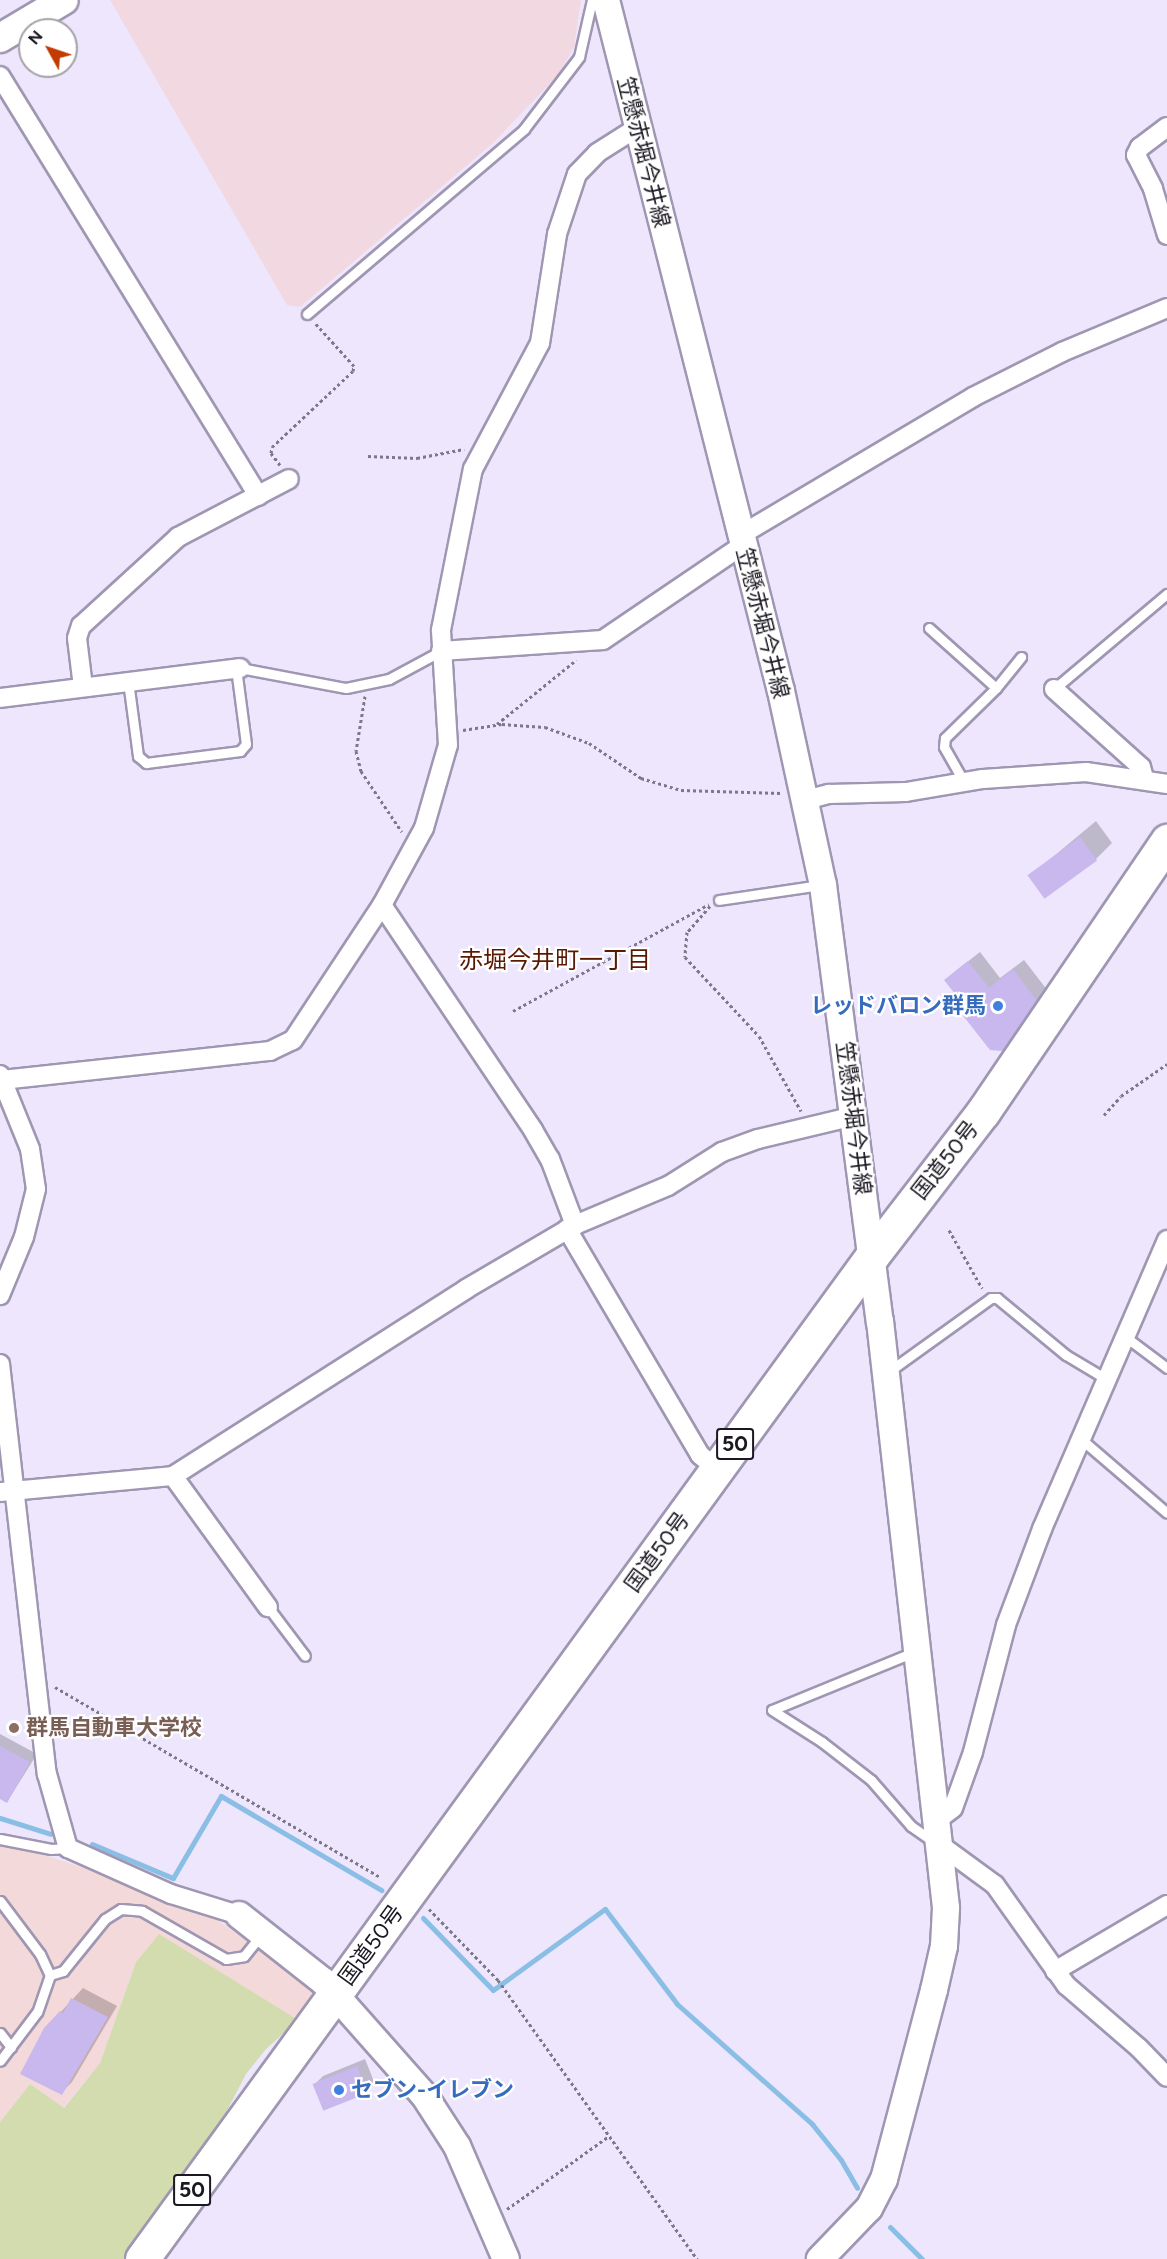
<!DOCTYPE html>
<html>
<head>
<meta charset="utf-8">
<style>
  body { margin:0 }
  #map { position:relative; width:1167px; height:2259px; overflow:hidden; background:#ede6fd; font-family:Figtree,"Noto Sans JP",sans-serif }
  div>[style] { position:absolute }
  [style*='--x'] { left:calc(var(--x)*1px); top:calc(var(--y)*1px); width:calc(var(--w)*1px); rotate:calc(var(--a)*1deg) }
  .commercial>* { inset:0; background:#f4d9da }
  .industrial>* { inset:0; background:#f2d9e1 }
  .green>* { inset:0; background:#d3dcaf }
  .shadow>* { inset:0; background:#0003 }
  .stream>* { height:5px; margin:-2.5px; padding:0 2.5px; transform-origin:2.5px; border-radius:2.5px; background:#8bbee5 }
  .building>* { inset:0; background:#c8b8ee; transform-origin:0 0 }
  .path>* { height:3px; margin-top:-1.5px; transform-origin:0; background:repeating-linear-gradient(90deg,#7d7888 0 3px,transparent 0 6px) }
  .roads { filter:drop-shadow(2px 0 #9f97b2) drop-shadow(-2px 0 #9f97b2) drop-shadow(0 2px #9f97b2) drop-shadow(0 -2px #9f97b2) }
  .lane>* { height:9px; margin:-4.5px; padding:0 4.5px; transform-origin:4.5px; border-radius:4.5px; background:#fff }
  .street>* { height:18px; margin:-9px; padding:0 9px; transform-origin:9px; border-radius:9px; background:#fff }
  .secondary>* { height:26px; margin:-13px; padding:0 13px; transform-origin:13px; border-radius:13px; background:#fff }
  .primary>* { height:28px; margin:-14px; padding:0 14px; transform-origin:14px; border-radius:14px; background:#fff }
  .highway>* { height:33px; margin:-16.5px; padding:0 16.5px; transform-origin:16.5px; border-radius:16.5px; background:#fff }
  .dots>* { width:16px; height:16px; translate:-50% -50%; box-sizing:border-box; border:3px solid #fff; border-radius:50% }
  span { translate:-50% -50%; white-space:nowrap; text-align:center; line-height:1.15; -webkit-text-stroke:4.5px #fff; paint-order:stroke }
  .shield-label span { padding:2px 4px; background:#fff; border:2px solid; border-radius:4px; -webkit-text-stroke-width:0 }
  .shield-label { font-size:21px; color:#1c1822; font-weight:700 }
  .street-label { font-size:22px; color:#1c1822 }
  .shop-label { font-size:22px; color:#366cbe; font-weight:700 }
  .right { translate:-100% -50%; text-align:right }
  .left { translate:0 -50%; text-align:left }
  .education-label { font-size:22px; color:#785e54; font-weight:700 }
  .neighbourhood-label { font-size:24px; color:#5a1903 }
  .north { position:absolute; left:18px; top:18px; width:60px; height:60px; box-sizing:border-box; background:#fff; border:2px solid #a4a3a7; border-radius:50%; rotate:310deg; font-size:16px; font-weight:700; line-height:24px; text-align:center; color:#1c1822 }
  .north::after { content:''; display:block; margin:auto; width:21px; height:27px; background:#c23b01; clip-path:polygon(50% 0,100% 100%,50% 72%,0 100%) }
</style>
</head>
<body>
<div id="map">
  <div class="commercial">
    <i style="clip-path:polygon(0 1845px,24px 1848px,102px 1874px,215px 1918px,314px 1990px,316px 2001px,298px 2020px,136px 1962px,100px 2063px,63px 2108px,30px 2084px,0 2122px)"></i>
  </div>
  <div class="industrial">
    <i style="clip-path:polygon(110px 0,581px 0,574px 47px,559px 74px,492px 144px,300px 307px,287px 305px)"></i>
  </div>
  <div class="green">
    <i style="clip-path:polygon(159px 1934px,298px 2020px,266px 2049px,246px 2074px,216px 2132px,124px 2259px,0 2259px,0 2122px,30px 2084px,64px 2108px,100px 2063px,136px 1962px)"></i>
  </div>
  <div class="shadow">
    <i style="clip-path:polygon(1096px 821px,1112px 843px,1096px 859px,1030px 876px)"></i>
    <i style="clip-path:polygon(980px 952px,1000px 978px,1024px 960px,1048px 991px,1002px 1050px,964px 1003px,957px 970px)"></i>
    <i style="clip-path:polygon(0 1734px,37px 1754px,7px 1802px,0 1798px)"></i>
    <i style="clip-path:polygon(83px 1988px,117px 2006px,72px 2082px,61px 2093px,45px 2029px)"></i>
    <i style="clip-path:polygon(365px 2059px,375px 2084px,367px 2092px,315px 2084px,323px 2076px)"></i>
  </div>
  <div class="stream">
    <i style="--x:0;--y:1818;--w:53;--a:17.4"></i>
    <i style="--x:92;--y:1844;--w:88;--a:22.8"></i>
    <i style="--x:173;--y:1878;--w:95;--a:-59.7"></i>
    <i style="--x:221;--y:1796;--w:186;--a:30.4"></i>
    <i style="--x:423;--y:1918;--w:100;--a:45.8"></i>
    <i style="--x:493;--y:1990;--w:138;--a:-35.9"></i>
    <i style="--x:605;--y:1909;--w:119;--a:52.8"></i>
    <i style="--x:677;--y:2004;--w:181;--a:41.6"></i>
    <i style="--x:812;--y:2124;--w:46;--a:51.1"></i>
    <i style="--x:841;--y:2160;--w:32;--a:60"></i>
    <i style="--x:890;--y:2227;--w:45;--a:45"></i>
  </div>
  <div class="building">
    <i style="left:1080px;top:837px;width:29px;height:65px;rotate:54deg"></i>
    <i style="clip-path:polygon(968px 961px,989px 988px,1013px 969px,1038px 1002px,1002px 1051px,990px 1050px,957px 1008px,963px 1004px,944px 980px)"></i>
    <i style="clip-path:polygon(0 1746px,30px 1762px,7px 1803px,0 1799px)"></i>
    <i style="clip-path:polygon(71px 1998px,108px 2017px,62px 2095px,20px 2074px,44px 2028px,60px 2011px,63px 2013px)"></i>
    <i style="left:357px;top:2066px;width:29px;height:48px;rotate:68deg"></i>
  </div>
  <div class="path">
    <i style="--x:368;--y:456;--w:49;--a:2.3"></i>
    <i style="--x:417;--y:458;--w:48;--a:-10.8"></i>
    <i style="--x:280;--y:465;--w:15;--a:-127"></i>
    <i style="--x:271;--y:453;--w:6;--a:-81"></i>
    <i style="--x:272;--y:447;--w:111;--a:-43.2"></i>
    <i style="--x:353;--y:371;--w:5;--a:-79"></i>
    <i style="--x:354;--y:366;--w:57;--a:-132.1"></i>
    <i style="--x:365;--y:696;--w:56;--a:99.3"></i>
    <i style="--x:356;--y:751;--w:21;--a:76"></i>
    <i style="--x:361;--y:771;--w:73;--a:56.1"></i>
    <i style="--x:497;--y:724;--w:102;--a:-39"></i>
    <i style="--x:463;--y:730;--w:39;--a:-9"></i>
    <i style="--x:502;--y:724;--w:43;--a:4"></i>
    <i style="--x:545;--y:727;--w:47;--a:20"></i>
    <i style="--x:589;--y:743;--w:63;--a:33.9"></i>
    <i style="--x:641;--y:778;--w:42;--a:16.7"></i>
    <i style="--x:681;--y:790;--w:101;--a:1.7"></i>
    <i style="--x:710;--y:906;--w:35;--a:131"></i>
    <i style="--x:687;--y:932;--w:25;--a:95"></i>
    <i style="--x:685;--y:957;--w:108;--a:46.9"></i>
    <i style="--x:759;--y:1036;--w:86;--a:60.8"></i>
    <i style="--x:513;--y:1011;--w:223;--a:-28.6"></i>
    <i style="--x:1104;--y:1115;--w:25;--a:-48"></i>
    <i style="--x:1121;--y:1096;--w:56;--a:-34.8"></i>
    <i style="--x:949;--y:1230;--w:67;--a:60.4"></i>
    <i style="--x:55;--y:1687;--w:376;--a:30.3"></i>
    <i style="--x:429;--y:1909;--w:99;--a:45.8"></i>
    <i style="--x:498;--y:1980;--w:343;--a:54.5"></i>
    <i style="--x:507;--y:2209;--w:125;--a:-35.6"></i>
  </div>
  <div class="roads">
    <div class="lane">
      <i style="--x:307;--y:314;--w:285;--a:-40.4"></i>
      <i style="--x:524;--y:129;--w:91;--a:-52.6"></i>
      <i style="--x:579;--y:57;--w:58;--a:-77.2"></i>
      <i style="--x:929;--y:628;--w:90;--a:41.8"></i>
      <i style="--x:240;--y:668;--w:108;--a:10.7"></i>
      <i style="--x:346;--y:688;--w:44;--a:-11.8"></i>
      <i style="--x:389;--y:679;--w:59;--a:-28.3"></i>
      <i style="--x:128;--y:681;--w:76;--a:82.4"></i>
      <i style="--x:138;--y:756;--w:11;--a:41"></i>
      <i style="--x:146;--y:763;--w:95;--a:-7.3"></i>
      <i style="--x:240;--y:751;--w:9;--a:-49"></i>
      <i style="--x:246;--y:744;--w:77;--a:-97.5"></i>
      <i style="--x:1054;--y:689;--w:148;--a:-40.1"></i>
      <i style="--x:964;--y:782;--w:40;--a:-119.7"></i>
      <i style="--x:944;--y:747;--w:9;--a:-84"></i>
      <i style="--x:945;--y:738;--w:71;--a:-44.4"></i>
      <i style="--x:996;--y:688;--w:40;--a:-51"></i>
      <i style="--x:719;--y:900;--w:103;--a:-8.4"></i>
      <i style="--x:1127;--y:1338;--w:50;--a:36.9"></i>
      <i style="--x:888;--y:1372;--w:127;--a:-35.7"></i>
      <i style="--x:991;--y:1298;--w:6;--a:0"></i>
      <i style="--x:997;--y:1298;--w:89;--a:39.6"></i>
      <i style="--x:1066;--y:1355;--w:49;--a:30.8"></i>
      <i style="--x:1081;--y:1439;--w:113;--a:40.7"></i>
      <i style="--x:268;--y:1607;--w:61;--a:52.9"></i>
      <i style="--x:914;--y:1652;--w:153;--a:157.8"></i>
      <i style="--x:772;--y:1710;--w:59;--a:32.6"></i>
      <i style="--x:822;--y:1742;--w:62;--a:37.8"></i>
      <i style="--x:871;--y:1780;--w:61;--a:49"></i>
      <i style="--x:911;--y:1826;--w:28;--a:35"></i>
      <i style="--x:0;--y:1839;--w:52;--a:11.1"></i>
      <i style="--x:51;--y:1849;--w:17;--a:-3"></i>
      <i style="--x:0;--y:1901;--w:66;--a:53"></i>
      <i style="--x:40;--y:1954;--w:23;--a:65"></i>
      <i style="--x:50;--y:1975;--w:39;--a:109"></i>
      <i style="--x:37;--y:2012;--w:61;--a:127.1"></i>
      <i style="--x:50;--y:1975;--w:14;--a:-17"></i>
      <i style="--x:63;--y:1971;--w:67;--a:-51.1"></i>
      <i style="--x:105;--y:1919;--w:19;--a:-32"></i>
      <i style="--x:121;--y:1909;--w:21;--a:5"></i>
      <i style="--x:142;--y:1911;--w:97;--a:29.7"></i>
      <i style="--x:226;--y:1959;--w:18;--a:-9"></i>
      <i style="--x:244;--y:1956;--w:28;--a:-51"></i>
      <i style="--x:0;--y:2033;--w:18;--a:52"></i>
    </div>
    <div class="street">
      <i style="--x:0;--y:76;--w:493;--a:58.4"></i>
      <i style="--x:1167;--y:127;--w:34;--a:143"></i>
      <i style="--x:1140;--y:147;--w:9;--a:117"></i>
      <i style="--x:1136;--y:155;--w:38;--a:63"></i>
      <i style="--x:1153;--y:189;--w:48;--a:73.1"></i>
      <i style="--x:741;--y:535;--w:270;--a:-30.7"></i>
      <i style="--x:973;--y:397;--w:100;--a:-26.8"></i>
      <i style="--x:1062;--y:352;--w:114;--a:-22.7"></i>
      <i style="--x:441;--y:651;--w:162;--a:-3.9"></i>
      <i style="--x:603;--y:640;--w:171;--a:-34.2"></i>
      <i style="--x:83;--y:687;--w:49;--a:-97"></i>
      <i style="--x:77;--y:638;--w:13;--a:-72"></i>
      <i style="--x:81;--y:626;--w:132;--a:-42.5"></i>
      <i style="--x:178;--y:537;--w:125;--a:-27.6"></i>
      <i style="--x:1054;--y:689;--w:117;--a:41.9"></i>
      <i style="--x:1141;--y:767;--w:11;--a:75"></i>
      <i style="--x:0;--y:698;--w:242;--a:-7.1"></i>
      <i style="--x:806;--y:800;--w:24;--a:-15"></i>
      <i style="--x:829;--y:794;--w:77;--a:-1.5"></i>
      <i style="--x:906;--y:792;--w:78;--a:-9.6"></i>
      <i style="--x:983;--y:779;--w:103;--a:-3.9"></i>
      <i style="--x:1086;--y:772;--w:82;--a:8.4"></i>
      <i style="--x:382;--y:905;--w:271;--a:56.1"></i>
      <i style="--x:533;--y:1130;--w:34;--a:60"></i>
      <i style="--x:550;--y:1159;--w:71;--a:69.3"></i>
      <i style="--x:0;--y:1075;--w:80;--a:67.9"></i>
      <i style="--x:30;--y:1149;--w:40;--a:81.5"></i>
      <i style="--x:36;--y:1189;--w:49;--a:104"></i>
      <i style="--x:24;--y:1237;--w:63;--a:112.5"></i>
      <i style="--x:2;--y:1080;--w:270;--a:-6.2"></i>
      <i style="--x:270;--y:1051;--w:25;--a:-26"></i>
      <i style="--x:293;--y:1040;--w:162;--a:-56.6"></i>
      <i style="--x:382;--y:905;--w:88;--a:-61.4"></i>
      <i style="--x:424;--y:828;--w:86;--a:-73.9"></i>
      <i style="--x:448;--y:745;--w:115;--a:-93.5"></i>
      <i style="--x:441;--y:630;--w:164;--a:-78.8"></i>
      <i style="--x:473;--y:469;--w:143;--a:-62"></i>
      <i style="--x:540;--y:343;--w:110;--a:-81.1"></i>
      <i style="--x:557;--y:234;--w:63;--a:-71.6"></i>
      <i style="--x:577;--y:174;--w:29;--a:-46"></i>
      <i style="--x:597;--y:153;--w:49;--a:-32.4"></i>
      <i style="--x:567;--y:1229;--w:262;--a:59.5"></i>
      <i style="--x:700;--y:1455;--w:22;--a:39"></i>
      <i style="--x:0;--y:1364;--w:413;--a:83.5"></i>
      <i style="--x:47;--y:1774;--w:77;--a:74.2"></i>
      <i style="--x:68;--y:1848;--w:113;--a:24.1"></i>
      <i style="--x:171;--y:1894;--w:71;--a:17.2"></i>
      <i style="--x:173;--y:1476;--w:162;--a:54.1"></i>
      <i style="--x:0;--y:1492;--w:174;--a:-5.3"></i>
      <i style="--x:173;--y:1476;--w:348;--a:-32.5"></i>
      <i style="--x:466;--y:1289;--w:126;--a:-30.4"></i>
      <i style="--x:575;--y:1225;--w:101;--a:-22.8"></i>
      <i style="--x:668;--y:1186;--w:64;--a:-32.2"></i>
      <i style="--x:722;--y:1152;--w:38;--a:-20"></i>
      <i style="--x:758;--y:1139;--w:99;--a:-13.5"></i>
      <i style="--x:936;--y:1821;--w:21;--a:-37"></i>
      <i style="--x:953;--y:1808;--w:59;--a:-70.3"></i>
      <i style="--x:973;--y:1752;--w:131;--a:-75.4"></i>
      <i style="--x:1006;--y:1625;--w:103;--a:-69.4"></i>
      <i style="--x:1042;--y:1529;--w:315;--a:-66.6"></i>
      <i style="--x:939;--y:1844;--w:69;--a:36.2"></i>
      <i style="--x:995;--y:1885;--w:123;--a:54.6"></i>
      <i style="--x:1066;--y:1985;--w:96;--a:40.8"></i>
      <i style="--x:1139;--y:2048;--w:40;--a:46"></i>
      <i style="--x:1055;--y:1971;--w:130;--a:-30.5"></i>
    </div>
    <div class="secondary">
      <i style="--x:606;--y:0;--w:713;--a:75.79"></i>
      <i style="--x:781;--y:691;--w:198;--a:77.8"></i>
      <i style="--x:823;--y:885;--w:440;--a:82.6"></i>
      <i style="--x:880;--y:1321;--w:591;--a:83.58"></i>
      <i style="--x:946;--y:1908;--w:38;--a:93"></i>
      <i style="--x:944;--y:1946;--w:45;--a:102.8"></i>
      <i style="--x:934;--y:1990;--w:196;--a:104.8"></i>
      <i style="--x:884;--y:2179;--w:33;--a:117"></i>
      <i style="--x:869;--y:2208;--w:71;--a:133.9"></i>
      <i style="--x:239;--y:1915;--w:107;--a:38.2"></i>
      <i style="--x:323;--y:1981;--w:152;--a:48.5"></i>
      <i style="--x:424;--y:2095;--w:61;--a:57.1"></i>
      <i style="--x:457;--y:2146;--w:123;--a:66.6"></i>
    </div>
    <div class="primary">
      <i style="--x:0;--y:38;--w:74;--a:-30.7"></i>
    </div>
    <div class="highway">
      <i style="--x:142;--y:2259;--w:1241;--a:-53.95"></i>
      <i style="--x:872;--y:1256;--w:182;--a:-52.4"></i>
      <i style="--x:983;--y:1112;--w:328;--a:-55.8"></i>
    </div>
  </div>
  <div class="dots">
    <i style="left:998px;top:1006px;background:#3f7fe0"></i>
    <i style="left:14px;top:1728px;background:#8d6e63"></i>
    <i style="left:339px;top:2090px;background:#3f7fe0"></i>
  </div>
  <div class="shield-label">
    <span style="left:735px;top:1444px">50</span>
    <span style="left:192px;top:2190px">50</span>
  </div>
  <div class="street-label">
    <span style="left:644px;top:152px;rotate:76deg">笠懸赤堀今井線</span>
    <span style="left:763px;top:623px;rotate:76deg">笠懸赤堀今井線</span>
    <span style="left:854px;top:1118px;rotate:83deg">笠懸赤堀今井線</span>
    <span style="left:945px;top:1160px;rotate:-52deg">国道50号</span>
    <span style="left:657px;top:1552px;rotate:-54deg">国道50号</span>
    <span style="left:371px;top:1945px;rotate:-54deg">国道50号</span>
  </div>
  <div class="shop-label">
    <span class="right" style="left:986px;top:1006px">レッドバロン群馬</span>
    <span class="left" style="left:351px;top:2090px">セブン-イレブン</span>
  </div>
  <div class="education-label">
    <span class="left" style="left:26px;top:1728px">群馬自動車大学校</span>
  </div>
  <div class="neighbourhood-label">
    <span style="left:555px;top:960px">赤堀今井町一丁目</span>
  </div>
  <div class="north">N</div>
</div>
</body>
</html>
